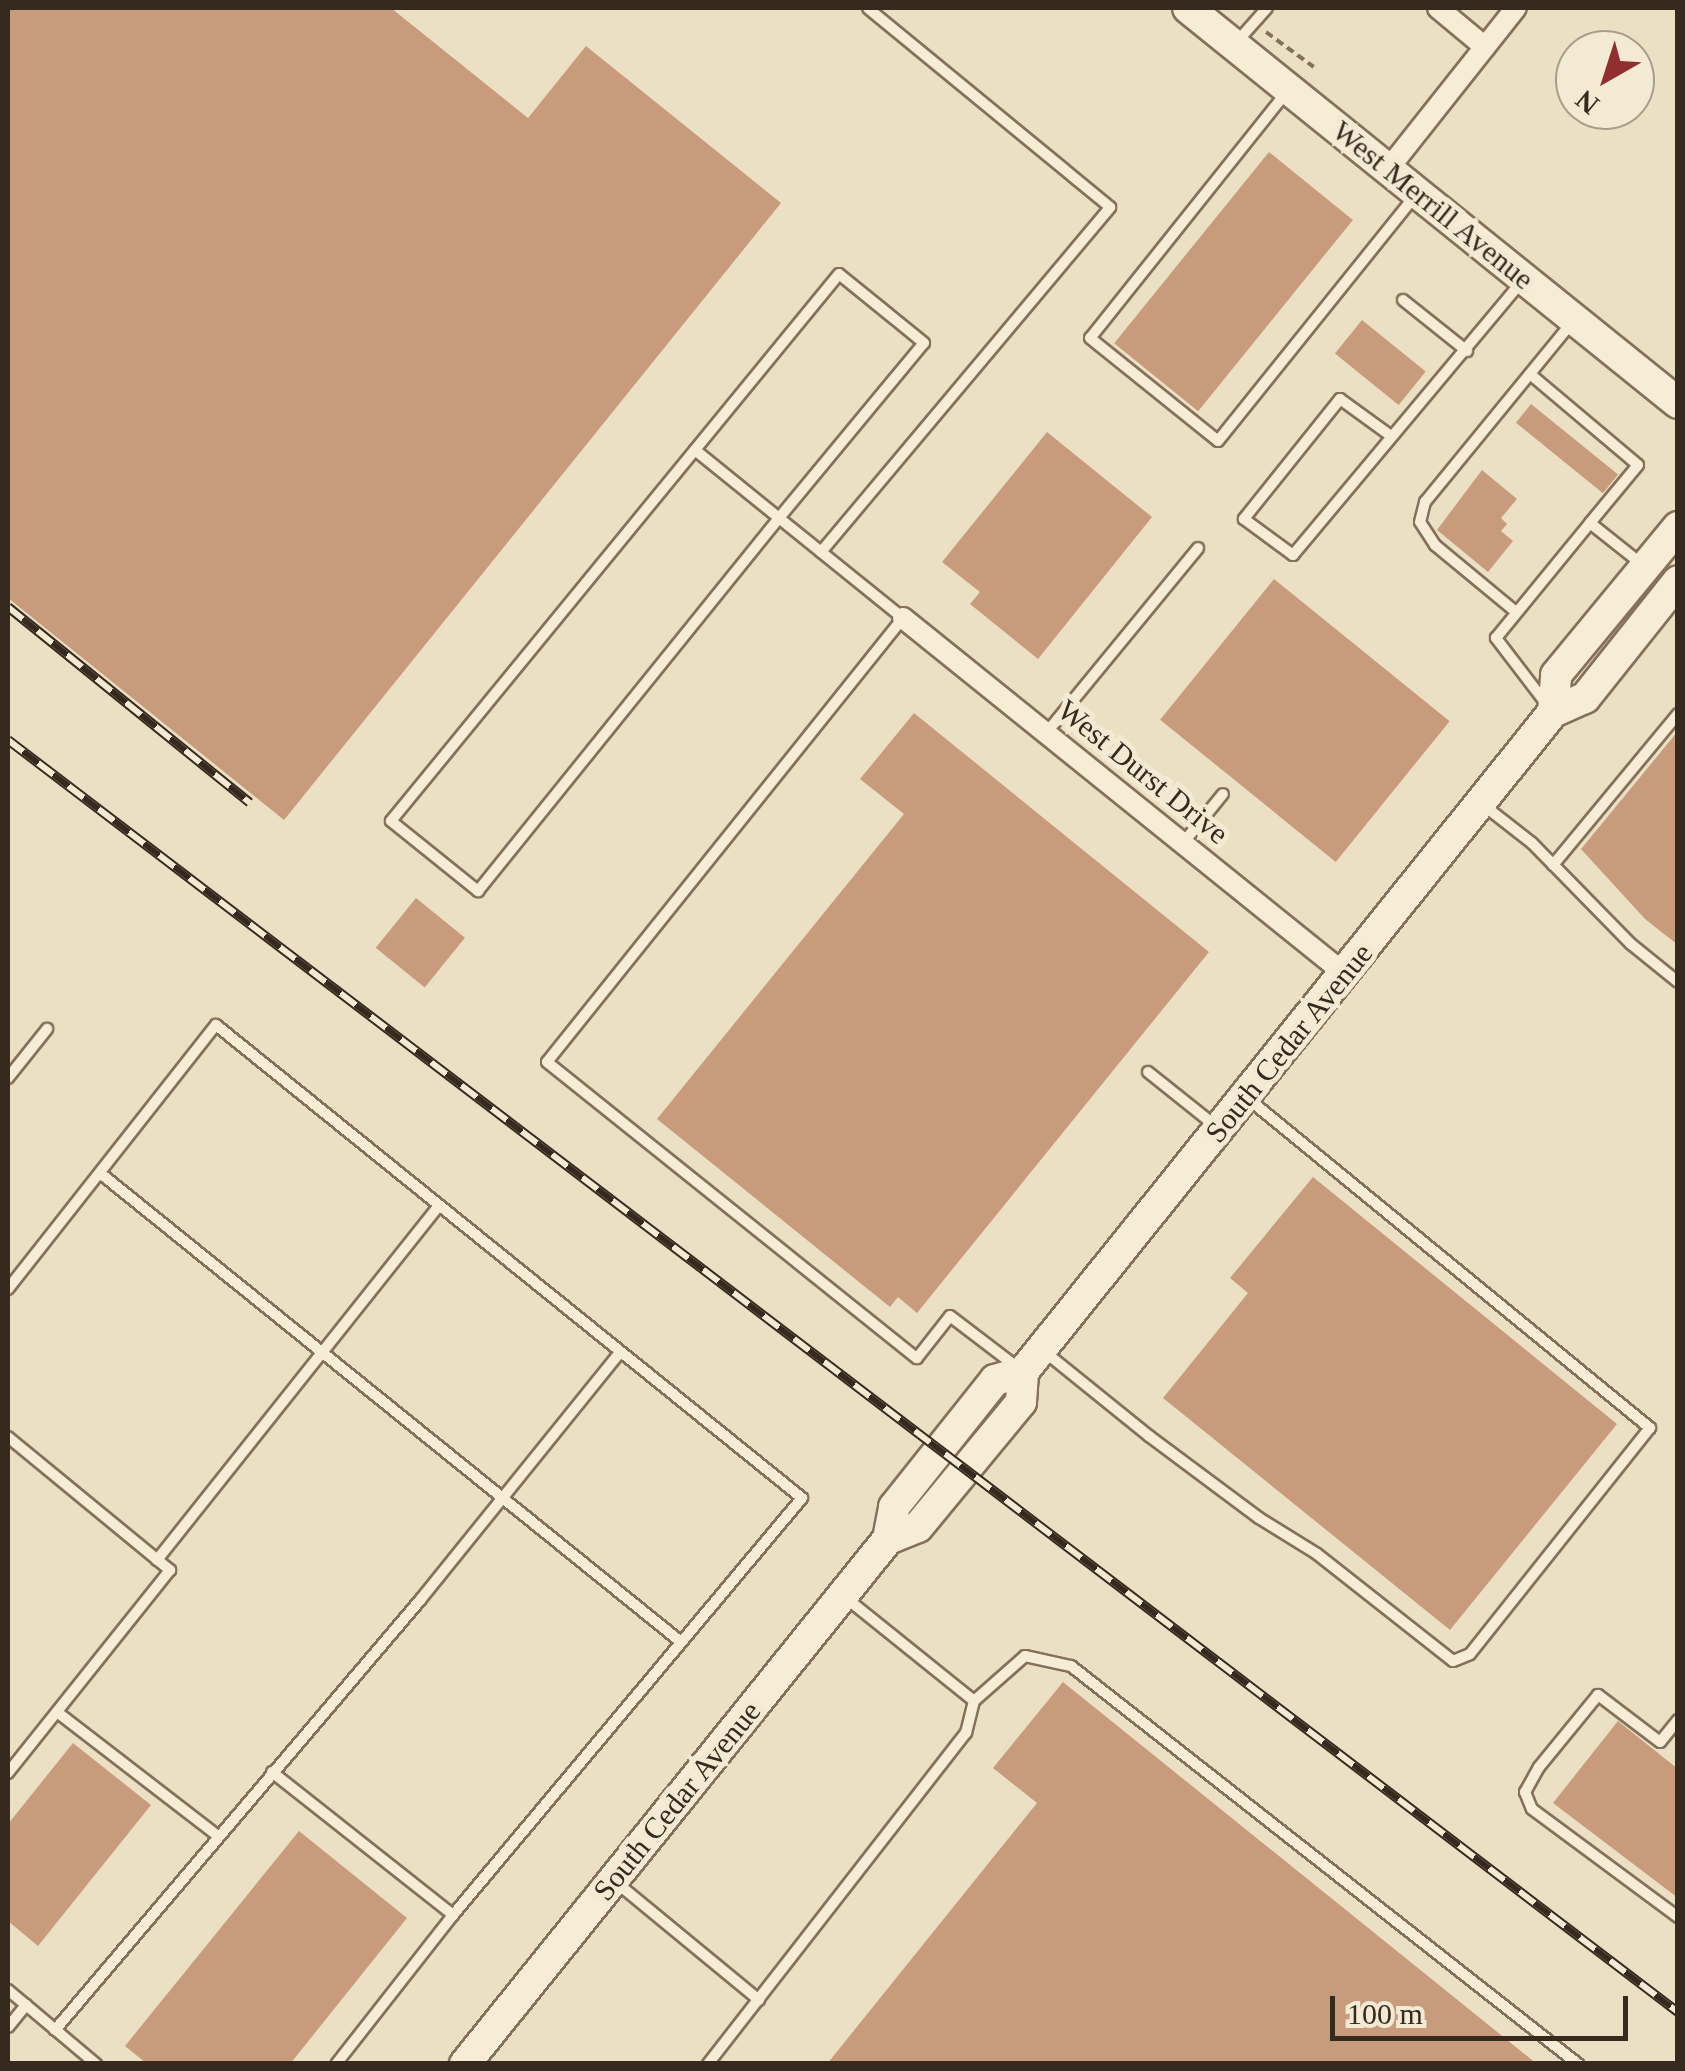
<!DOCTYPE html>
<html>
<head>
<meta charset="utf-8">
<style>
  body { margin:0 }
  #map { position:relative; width:1685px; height:2071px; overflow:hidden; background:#ece0c4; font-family:"Times New Roman",serif }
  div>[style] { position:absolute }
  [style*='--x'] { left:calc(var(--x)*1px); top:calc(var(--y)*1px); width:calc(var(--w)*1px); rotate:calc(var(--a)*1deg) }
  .building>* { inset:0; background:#c89b7c; transform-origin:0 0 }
  .path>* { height:4px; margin-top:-2px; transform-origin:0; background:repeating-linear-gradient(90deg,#85715b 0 8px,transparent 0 13px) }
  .roads { filter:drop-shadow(2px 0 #85715b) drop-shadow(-2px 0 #85715b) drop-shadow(0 2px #85715b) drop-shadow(0 -2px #85715b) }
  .lane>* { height:10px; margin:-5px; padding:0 5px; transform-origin:5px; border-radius:5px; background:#f7edd7 }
  .street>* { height:20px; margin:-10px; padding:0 10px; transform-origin:10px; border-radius:10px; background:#f7edd7 }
  .secondary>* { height:30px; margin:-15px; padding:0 15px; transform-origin:15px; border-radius:15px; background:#f7edd7 }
  .rail>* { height:10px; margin-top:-5px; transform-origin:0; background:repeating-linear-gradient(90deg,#f3ead3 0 19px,#362a1f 0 38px); box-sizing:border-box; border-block:2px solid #362a1f }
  span { translate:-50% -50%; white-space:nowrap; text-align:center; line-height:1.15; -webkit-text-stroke:10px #f3ead3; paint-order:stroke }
  .street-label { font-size:30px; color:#362a1f }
  .frame { position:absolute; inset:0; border:10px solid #362a1f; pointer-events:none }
  .north { position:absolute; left:1555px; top:30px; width:100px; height:100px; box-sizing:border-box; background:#f3ead3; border:2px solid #a79d8b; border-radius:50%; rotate:219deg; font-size:28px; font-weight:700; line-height:40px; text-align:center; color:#362a1f }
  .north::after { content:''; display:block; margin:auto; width:35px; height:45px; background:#912f30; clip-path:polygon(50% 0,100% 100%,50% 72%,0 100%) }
  .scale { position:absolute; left:1330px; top:1996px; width:298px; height:45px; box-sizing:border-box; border:5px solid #362a1f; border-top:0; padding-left:12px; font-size:30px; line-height:35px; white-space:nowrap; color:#362a1f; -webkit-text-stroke:8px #f3ead3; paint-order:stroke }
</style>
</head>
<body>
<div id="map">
  <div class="building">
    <i style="clip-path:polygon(8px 8px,391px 8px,528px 118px,586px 46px,781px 203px,284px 820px,8px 598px)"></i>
    <i style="left:1269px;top:152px;width:108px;height:246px;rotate:39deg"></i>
    <i style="left:1362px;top:320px;width:82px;height:43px;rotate:39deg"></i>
    <i style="left:1531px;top:404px;width:112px;height:24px;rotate:39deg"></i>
    <i style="clip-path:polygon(1047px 432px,1152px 517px,1038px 659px,970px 604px,980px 592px,942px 562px)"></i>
    <i style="clip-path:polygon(1482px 470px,1517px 499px,1501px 518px,1507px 524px,1501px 531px,1513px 541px,1488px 572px,1437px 530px)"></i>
    <i style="left:1274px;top:579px;width:226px;height:181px;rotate:39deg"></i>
    <i style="clip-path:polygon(914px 713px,1209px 952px,917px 1313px,898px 1297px,890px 1307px,657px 1119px,904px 814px,860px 779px)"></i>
    <i style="clip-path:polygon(1678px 731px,1678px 945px,1645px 919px,1581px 849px)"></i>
    <i style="left:416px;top:898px;width:63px;height:64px;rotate:39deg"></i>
    <i style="clip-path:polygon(1313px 1177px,1617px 1424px,1450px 1630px,1163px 1398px,1248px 1293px,1230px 1278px)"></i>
    <i style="clip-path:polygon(1063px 1682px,1537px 2064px,827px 2064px,1037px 1803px,993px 1768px)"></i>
    <i style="clip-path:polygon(1618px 1721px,1678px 1769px,1678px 1898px,1553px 1803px)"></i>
    <i style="clip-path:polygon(73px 1743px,151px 1805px,38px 1946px,8px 1921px,8px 1824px)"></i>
    <i style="clip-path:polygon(299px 1831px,407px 1918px,290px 2064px,147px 2064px,125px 2046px)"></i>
  </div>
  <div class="path">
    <i style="--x:1266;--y:32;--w:59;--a:36.1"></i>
  </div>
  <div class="roads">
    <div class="lane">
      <i style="--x:1235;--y:44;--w:48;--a:-48.4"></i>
      <i style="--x:1285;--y:94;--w:312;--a:128.6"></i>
      <i style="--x:1090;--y:338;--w:164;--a:38.8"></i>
      <i style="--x:1218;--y:441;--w:316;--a:-51.2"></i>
      <i style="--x:1403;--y:300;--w:82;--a:38.6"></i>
      <i style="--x:1530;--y:374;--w:141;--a:40.1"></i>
      <i style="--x:1638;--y:465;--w:75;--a:129.6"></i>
      <i style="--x:1391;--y:436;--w:63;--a:-144"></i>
      <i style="--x:1340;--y:399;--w:154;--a:128.7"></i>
      <i style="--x:1244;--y:519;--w:61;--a:36.3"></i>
      <i style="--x:1293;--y:555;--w:359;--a:-50.1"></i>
      <i style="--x:695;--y:450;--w:108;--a:39"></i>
      <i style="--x:779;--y:518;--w:227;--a:-50.4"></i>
      <i style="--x:924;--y:343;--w:109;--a:-140.9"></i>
      <i style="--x:839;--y:274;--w:707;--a:129.32"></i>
      <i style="--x:391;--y:821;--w:112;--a:38.8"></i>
      <i style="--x:478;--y:891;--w:479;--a:-51.1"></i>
      <i style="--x:779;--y:518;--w:159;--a:38.9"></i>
      <i style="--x:903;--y:618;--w:569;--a:128.72"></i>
      <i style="--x:547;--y:1062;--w:474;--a:38.7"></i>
      <i style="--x:917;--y:1358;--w:53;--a:-51.8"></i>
      <i style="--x:950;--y:1316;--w:84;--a:37.3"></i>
      <i style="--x:821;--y:552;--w:450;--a:-50"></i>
      <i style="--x:1110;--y:207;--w:313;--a:-140.6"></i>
      <i style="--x:1516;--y:612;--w:105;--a:-140.4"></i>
      <i style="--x:1435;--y:545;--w:27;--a:-123"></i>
      <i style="--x:1420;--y:522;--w:21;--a:-76"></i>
      <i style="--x:1425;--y:502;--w:234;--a:-50.7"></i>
      <i style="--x:1548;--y:706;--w:86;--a:-127.4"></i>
      <i style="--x:1496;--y:638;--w:149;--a:-50.7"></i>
      <i style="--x:1590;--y:523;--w:69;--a:38.5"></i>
      <i style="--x:1047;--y:732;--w:238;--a:-50.6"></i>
      <i style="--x:1482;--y:804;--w:63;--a:38"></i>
      <i style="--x:1532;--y:843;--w:141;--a:45.6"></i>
      <i style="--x:1631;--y:944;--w:60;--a:39"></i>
      <i style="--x:1183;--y:843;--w:63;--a:-50.8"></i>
      <i style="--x:1553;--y:865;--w:196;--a:-50.4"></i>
      <i style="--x:1148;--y:1072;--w:88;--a:38.6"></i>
      <i style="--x:8;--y:1078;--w:63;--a:-51.5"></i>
      <i style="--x:100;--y:1173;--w:747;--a:38.91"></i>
      <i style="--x:8;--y:1289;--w:336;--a:-51.8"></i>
      <i style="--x:216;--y:1025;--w:753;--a:38.91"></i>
      <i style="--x:802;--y:1498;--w:544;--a:129.93"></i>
      <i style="--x:453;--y:1915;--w:189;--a:128.1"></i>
      <i style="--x:1045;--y:1352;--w:134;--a:38.9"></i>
      <i style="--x:1149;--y:1436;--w:137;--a:36.7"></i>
      <i style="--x:1259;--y:1518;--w:68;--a:31.8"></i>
      <i style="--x:1317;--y:1554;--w:173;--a:38.2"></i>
      <i style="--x:1453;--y:1661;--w:18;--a:-22"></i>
      <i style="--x:1470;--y:1654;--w:289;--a:-51.5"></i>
      <i style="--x:1650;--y:1428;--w:522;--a:-140.67"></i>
      <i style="--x:8;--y:1437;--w:210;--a:39.4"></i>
      <i style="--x:170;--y:1570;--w:260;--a:128.6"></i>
      <i style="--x:157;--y:1560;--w:453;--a:-51.5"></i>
      <i style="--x:846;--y:1598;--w:164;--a:38.8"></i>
      <i style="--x:57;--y:1712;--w:203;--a:37.6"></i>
      <i style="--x:1678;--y:1720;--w:28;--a:129"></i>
      <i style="--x:1660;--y:1742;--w:78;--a:-142.8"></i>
      <i style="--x:1598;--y:1695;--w:93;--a:129.3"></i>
      <i style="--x:1539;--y:1767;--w:29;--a:119"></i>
      <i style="--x:1525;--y:1792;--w:18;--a:68"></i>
      <i style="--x:1532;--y:1809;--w:182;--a:36.5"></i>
      <i style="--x:272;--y:1772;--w:231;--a:38.3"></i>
      <i style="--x:617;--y:1883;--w:184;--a:39.5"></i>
      <i style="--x:8;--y:1990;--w:23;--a:40"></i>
      <i style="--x:26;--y:2005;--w:28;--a:129"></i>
      <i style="--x:26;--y:2005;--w:92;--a:40.1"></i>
      <i style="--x:55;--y:2030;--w:565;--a:-49.66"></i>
      <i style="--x:421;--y:1599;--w:317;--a:-51.1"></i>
      <i style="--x:708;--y:2064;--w:420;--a:-52.1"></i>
      <i style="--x:966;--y:1733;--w:33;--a:-76"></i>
      <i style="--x:974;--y:1701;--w:68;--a:-41.4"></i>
      <i style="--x:1025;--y:1656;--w:47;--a:12.3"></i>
      <i style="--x:1071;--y:1666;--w:645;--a:38.13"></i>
    </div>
    <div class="street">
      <i style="--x:1438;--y:8;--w:61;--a:39.7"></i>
      <i style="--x:1389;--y:168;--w:204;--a:-51.6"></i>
      <i style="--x:903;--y:618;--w:568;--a:38.85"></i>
    </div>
    <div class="secondary">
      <i style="--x:1188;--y:8;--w:629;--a:38.87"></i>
      <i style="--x:1553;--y:712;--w:37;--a:-85"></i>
      <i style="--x:1556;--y:675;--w:192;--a:-50.5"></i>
      <i style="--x:888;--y:1539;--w:33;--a:-79"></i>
      <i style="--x:894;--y:1507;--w:162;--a:-51.5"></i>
      <i style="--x:995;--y:1380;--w:29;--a:-16"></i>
      <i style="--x:465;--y:2064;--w:674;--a:-51.14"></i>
      <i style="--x:888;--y:1539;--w:32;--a:-22"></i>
      <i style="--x:918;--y:1527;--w:162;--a:-50.5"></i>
      <i style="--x:1021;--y:1402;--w:30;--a:-86"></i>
      <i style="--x:1023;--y:1372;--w:846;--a:-51.23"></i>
      <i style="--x:1553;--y:712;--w:35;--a:-24"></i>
      <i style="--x:1585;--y:698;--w:149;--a:-51.5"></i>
    </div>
  </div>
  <div class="rail">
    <i style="--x:8;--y:607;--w:311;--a:39"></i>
    <i style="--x:8;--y:740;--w:2099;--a:37.3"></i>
  </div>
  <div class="street-label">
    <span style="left:1433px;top:205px;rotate:39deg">West Merrill Avenue</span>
    <span style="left:1143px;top:772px;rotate:39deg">West Durst Drive</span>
    <span style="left:1289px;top:1043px;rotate:-51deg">South Cedar Avenue</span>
    <span style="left:677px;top:1801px;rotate:-51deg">South Cedar Avenue</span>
  </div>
  <div class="frame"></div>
  <div class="north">N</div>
  <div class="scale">100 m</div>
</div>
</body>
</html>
